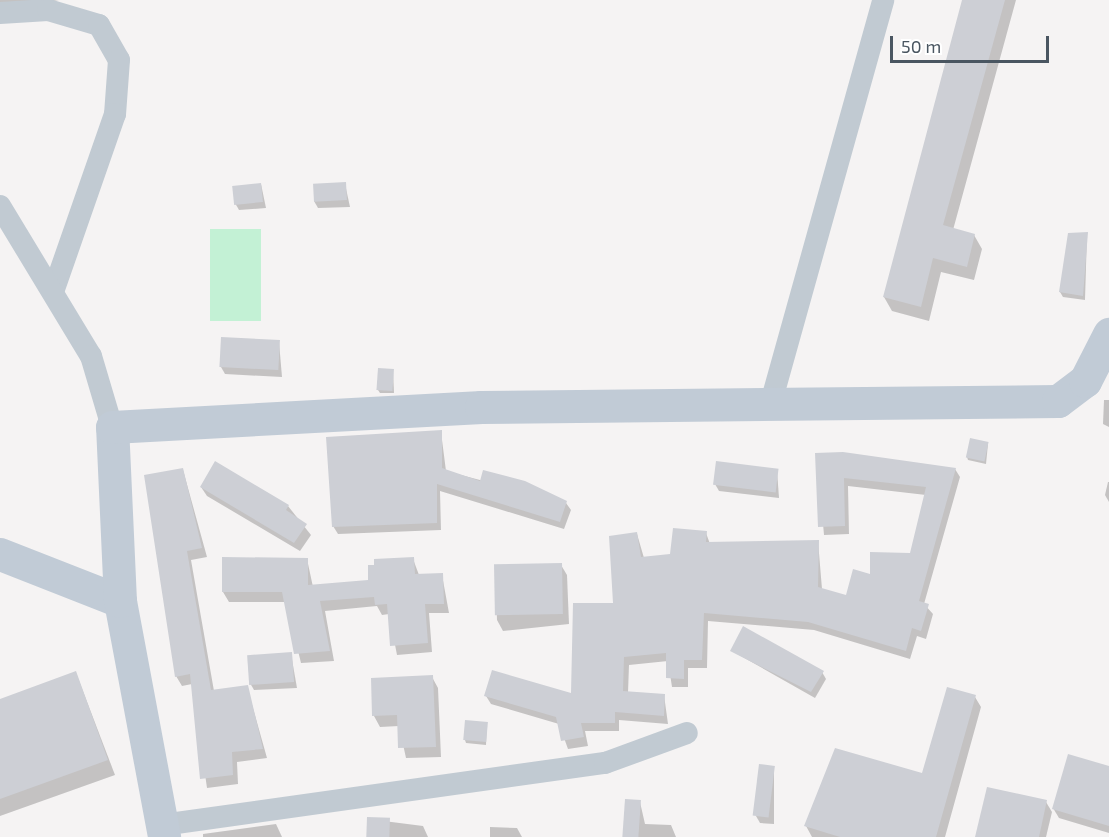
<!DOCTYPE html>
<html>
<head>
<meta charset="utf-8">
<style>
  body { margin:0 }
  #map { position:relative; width:1109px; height:837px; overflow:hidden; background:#f5f3f3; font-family:"Exo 2",sans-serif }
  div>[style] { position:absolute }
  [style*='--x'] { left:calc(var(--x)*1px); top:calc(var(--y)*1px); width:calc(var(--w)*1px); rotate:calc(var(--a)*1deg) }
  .green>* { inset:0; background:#c3f1d5; transform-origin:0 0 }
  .shadow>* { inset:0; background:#0003 }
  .building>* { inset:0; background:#cdcfd5; transform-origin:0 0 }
  .street>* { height:22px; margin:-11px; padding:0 11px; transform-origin:11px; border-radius:11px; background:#c1cad2 }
  .secondary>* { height:33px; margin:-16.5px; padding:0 16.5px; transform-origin:16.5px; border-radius:16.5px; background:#c1cbd6 }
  span { translate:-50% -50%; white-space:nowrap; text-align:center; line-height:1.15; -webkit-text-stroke:5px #fff; paint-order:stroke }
  .scale { position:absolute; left:890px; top:36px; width:159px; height:27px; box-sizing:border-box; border:3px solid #4a5661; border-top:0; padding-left:8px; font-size:18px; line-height:21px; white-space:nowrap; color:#4a5661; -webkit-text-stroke:4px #fff; paint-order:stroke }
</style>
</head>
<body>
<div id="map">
  <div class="green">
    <i style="left:210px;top:229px;width:51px;height:92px"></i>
  </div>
  <div class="shadow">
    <i style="clip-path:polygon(0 0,59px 0,0 9px)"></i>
    <i style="clip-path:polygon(963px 0,1016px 0,953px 230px,974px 235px,982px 249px,974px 280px,941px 272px,929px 321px,892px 311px,884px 297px)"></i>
    <i style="clip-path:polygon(261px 184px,266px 208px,239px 210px,235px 203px)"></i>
    <i style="clip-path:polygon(345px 184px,350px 207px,318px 208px,314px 201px)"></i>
    <i style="clip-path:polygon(1087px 234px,1085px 300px,1063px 297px,1060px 292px)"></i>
    <i style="clip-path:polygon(279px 342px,282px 377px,225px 374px,221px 367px)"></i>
    <i style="clip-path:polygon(393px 370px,394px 393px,380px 393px,378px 390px)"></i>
    <i style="clip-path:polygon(1104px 400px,1109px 400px,1109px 427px,1103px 424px)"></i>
    <i style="clip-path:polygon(441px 432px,446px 471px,566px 503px,571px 510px,564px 529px,440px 491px,441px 530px,338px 534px,333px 526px)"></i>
    <i style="clip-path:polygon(988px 444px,986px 464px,968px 460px,967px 457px)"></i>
    <i style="clip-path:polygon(817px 455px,955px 469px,960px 477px,924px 604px,933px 614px,926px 639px,917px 636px,910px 659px,814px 630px,708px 621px,707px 668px,688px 668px,688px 687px,672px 687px,668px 661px,629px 665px,628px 693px,664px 695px,668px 724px,619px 720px,619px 731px,585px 731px,588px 746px,568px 749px,559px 724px,491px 704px,486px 696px,573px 695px,615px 605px,637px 534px,644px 558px,671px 556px,706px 533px,710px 544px,818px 541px,822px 589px,847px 597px,911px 554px,926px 495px,848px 486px,849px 534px,824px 535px)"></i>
    <i style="clip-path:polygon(183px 470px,207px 557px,191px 560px,214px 691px,247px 687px,267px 758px,237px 762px,238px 784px,207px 788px,192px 684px,182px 686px,176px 676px)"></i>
    <i style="clip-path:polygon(777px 470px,779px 498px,719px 491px,715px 484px)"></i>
    <i style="clip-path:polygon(1108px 482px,1109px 482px,1109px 502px,1105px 495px)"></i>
    <i style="clip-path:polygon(201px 487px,288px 506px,311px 535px,300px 551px,207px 496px)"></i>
    <i style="clip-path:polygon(307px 559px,313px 587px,370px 582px,413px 559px,419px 575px,442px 575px,449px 613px,429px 613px,432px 652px,397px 655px,389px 614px,382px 615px,377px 606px,325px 611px,334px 661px,301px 663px,286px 602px,229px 602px,223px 592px)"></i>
    <i style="clip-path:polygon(561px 565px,567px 575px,569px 624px,503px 631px,497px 620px,495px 567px)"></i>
    <i style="clip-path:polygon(732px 651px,822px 672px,826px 679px,815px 698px)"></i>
    <i style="clip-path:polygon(291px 654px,297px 688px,254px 690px,250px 683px)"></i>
    <i style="clip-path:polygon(76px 673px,115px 775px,0 816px,0 700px)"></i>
    <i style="clip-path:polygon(432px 677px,438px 688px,441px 757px,406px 758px,399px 726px,380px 727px,374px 716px,372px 679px)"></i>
    <i style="clip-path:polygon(975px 697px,981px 707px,945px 837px,812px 837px,806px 826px,924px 775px)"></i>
    <i style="clip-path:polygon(487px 723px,486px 745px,466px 743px,465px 740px)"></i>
    <i style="clip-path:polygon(774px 767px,774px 824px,760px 823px,756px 816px)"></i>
    <i style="clip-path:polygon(1109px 768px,1109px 833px,1059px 818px,1053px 808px)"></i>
    <i style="clip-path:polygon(640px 802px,645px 824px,671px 825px,676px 837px,625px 837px)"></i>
    <i style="clip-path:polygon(1046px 802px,1052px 812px,1046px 837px,977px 837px)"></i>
    <i style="clip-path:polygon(368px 819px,423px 826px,428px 837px,368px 837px)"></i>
    <i style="clip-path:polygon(276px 824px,282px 837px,203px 837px,203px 834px)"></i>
    <i style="clip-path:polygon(490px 827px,517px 828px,522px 837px,490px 837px)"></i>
  </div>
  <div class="building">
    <i style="clip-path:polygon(962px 0,1005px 0,943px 225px,975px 234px,967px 267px,933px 258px,921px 307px,883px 297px)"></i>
    <i style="left:346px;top:182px;width:18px;height:33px;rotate:87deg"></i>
    <i style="left:261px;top:183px;width:19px;height:29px;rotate:84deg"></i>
    <i style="clip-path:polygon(1088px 232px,1083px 296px,1059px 292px,1068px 233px)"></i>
    <i style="left:221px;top:337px;width:59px;height:30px;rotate:3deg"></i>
    <i style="left:378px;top:368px;width:16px;height:22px;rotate:4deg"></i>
    <i style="clip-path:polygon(442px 430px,442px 468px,480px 481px,483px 470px,525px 481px,567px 501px,560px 522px,437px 484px,437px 523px,332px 527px,326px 437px)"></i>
    <i style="left:970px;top:438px;width:19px;height:20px;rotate:12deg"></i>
    <i style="clip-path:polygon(843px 452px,956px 468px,919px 601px,929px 604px,921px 631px,912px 628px,906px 651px,808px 622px,704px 613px,702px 660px,684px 660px,684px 679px,666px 678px,666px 653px,624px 657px,623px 691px,665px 694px,664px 716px,615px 712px,615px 723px,581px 723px,584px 737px,561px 741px,556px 717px,484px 696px,492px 670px,571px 693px,573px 603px,613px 603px,609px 536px,637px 532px,641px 557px,670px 554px,673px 528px,707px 531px,706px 542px,819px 540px,818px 587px,846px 595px,853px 569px,870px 574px,870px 552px,910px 553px,926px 487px,844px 478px,845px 526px,818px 527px,815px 453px)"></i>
    <i style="clip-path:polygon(215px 461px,289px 505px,286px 510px,307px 524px,294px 543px,200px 487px)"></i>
    <i style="left:716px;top:461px;width:63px;height:24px;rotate:7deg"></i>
    <i style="clip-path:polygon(183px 468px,202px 548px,187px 551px,211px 690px,248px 685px,263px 749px,232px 752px,233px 775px,200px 779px,190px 674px,175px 677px,144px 475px)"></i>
    <i style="clip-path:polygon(222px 557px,308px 558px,308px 585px,368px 580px,368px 565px,374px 565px,374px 559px,414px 557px,415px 574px,443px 573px,444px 604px,425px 604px,428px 643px,390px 646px,387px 604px,375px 605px,374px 597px,320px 601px,330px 651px,294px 654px,282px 592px,222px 592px)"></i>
    <i style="left:562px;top:563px;width:51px;height:68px;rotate:89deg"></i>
    <i style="clip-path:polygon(743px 626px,824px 671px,811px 692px,730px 651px)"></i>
    <i style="left:292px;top:652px;width:30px;height:45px;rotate:86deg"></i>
    <i style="clip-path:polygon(76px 671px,108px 760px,0 799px,0 699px)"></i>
    <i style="clip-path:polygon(433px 675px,436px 747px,398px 748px,397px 715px,372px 716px,371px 678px)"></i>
    <i style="clip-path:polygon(947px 687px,976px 695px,936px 837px,840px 837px,804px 826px,835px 748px,922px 773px)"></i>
    <i style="left:465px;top:720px;width:23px;height:20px;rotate:5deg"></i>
    <i style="clip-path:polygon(1068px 754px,1109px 766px,1109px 826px,1052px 809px)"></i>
    <i style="left:759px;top:764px;width:16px;height:52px;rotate:7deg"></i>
    <i style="clip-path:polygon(987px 787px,1047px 800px,1039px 837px,975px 837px)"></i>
    <i style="left:625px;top:799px;width:16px;height:38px;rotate:4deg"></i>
    <i style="left:367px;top:817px;width:23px;height:20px;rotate:2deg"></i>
  </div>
  <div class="street">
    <i style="--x:0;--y:13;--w:48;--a:-3.6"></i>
    <i style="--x:48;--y:10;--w:53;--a:16.4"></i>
    <i style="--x:99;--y:25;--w:40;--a:60.3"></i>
    <i style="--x:119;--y:60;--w:54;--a:94.2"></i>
    <i style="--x:115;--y:114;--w:185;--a:109.2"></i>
    <i style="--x:0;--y:206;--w:175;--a:58.8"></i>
    <i style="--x:91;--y:356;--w:74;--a:73.5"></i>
    <i style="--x:770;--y:406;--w:421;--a:-74.4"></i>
    <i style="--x:162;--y:825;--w:447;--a:-8"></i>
    <i style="--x:605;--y:763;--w:87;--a:-20.1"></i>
  </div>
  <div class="secondary">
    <i style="--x:0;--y:554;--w:129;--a:21.4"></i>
    <i style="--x:120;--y:601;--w:240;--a:79.4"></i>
    <i style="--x:120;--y:601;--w:174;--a:-92.6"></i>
    <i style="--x:112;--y:427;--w:370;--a:-3.1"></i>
    <i style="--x:481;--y:407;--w:577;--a:-0.6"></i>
    <i style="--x:1058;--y:401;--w:34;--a:-37"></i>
    <i style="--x:1085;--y:381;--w:53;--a:-62.9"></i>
  </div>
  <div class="scale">50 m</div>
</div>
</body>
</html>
